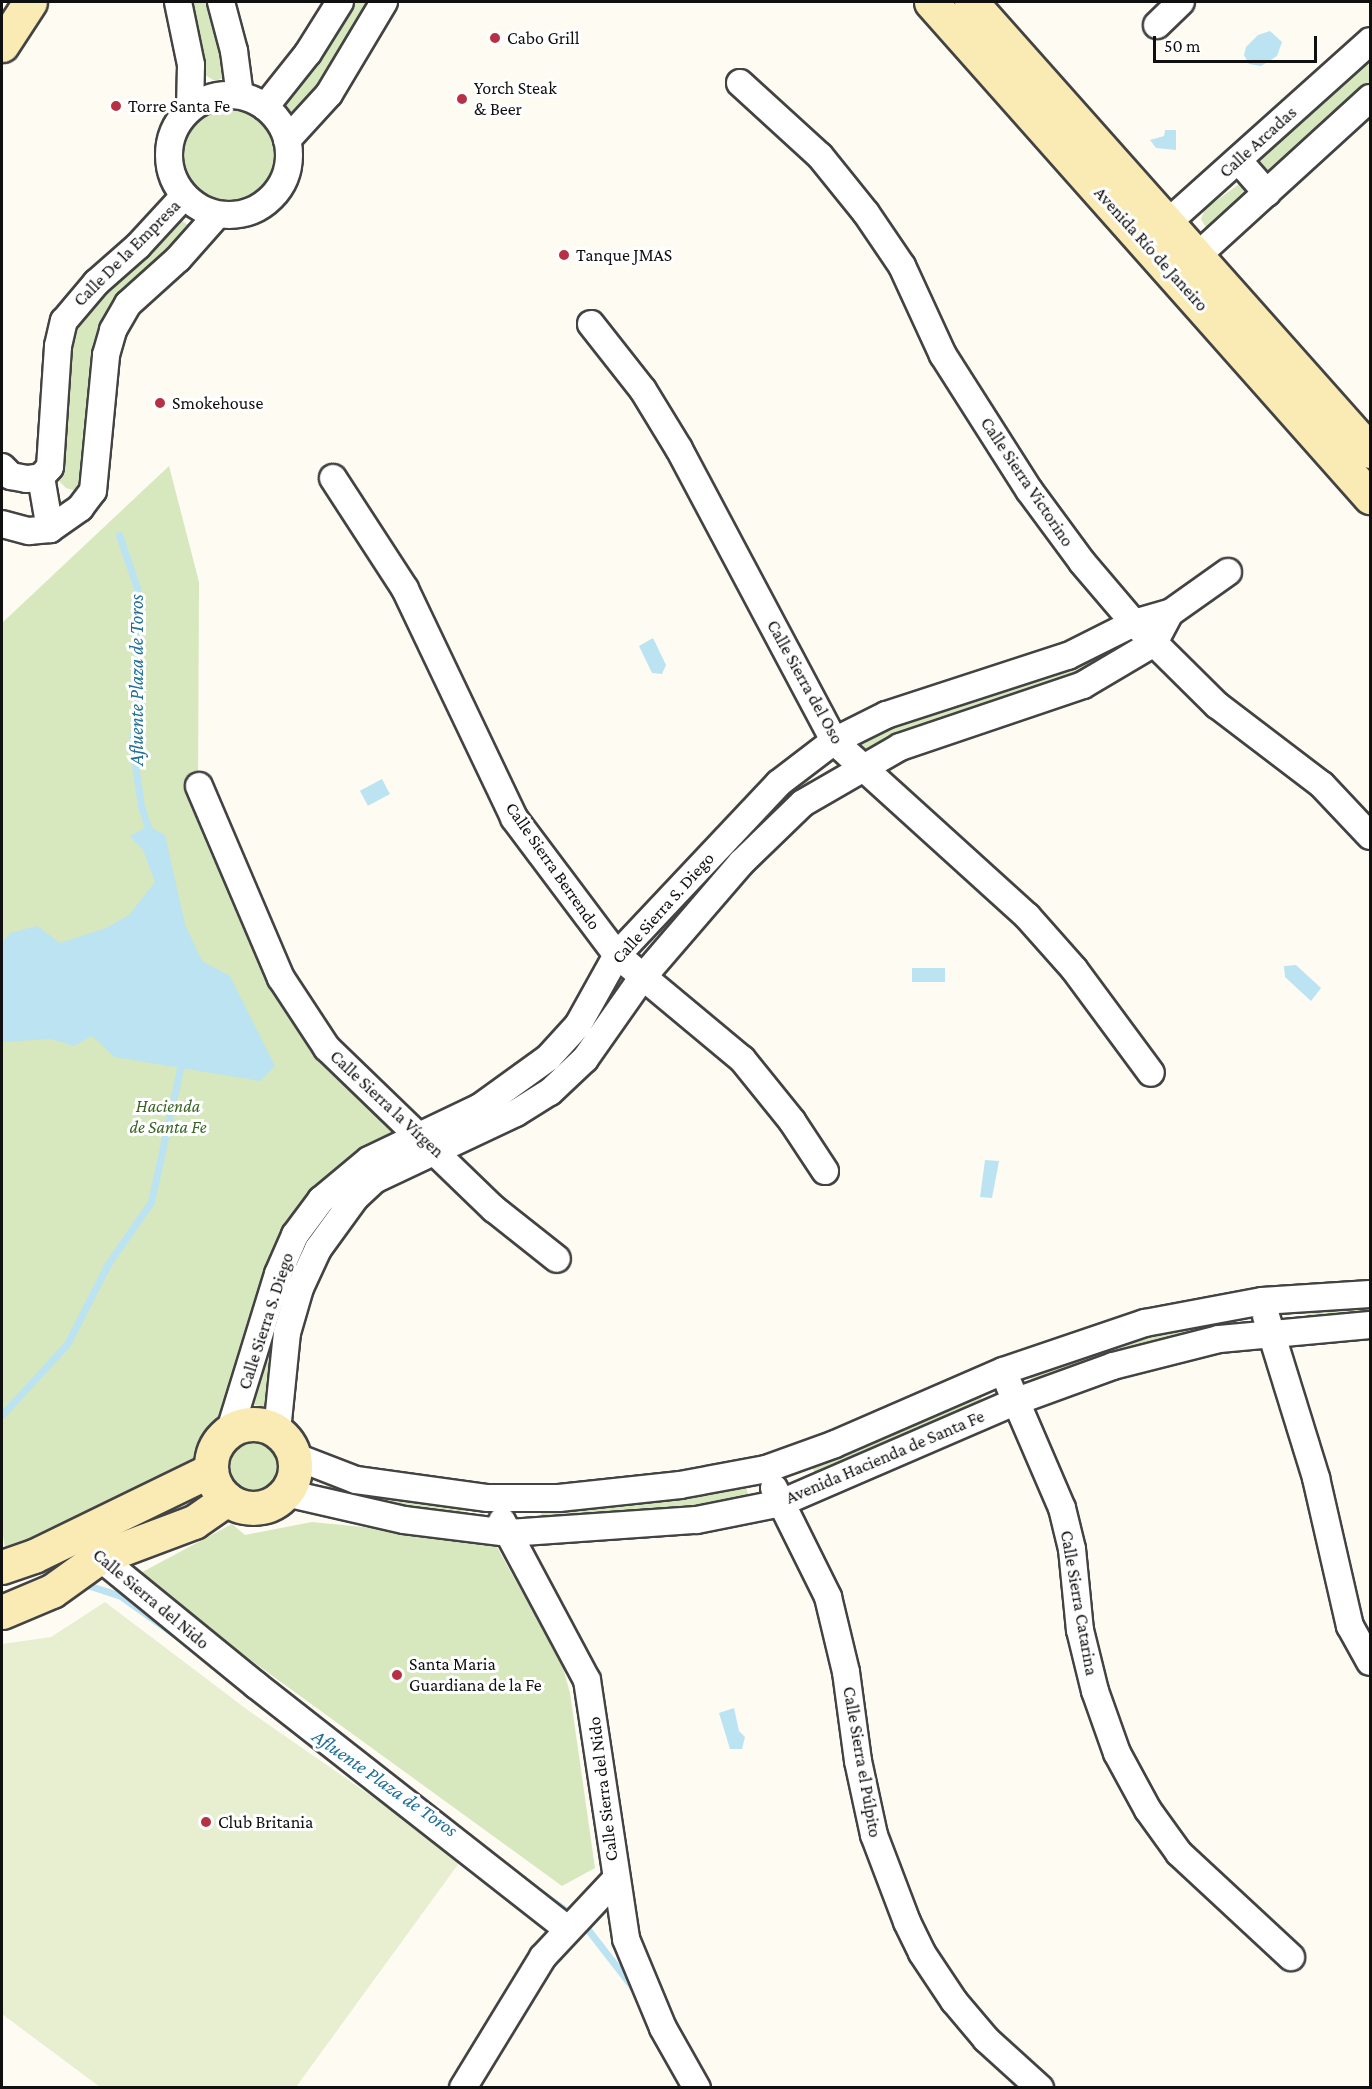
<!DOCTYPE html>
<html>
<head>
<meta charset="utf-8">
<style>
  body { margin:0 }
  #map { position:relative; width:1372px; height:2089px; overflow:hidden; background:#fefbf3; font-family:"Crimson Pro",serif }
  div>[style] { position:absolute }
  [style*='--x'] { left:calc(var(--x)*1px); top:calc(var(--y)*1px); width:calc(var(--w)*1px); rotate:calc(var(--a)*1deg) }
  .green>* { inset:0; background:#d7e7be; transform-origin:0 0 }
  .round { border-radius:50% }
  .pitch>* { inset:0; background:#e7efd0 }
  .water>* { inset:0; background:#bbe3f2; transform-origin:0 0 }
  .stream>* { height:7px; margin:-3.5px; padding:0 3.5px; transform-origin:3.5px; border-radius:3.5px; background:#bbe3f2 }
  .roads { filter:drop-shadow(2px 0 #434343) drop-shadow(-2px 0 #434343) drop-shadow(0 2px #434343) drop-shadow(0 -2px #434343) }
  .street>* { height:26px; margin:-13px; padding:0 13px; transform-origin:13px; border-radius:13px; background:#fff }
  .street>.ring { margin:-13px; padding:0; box-sizing:content-box; background:none; border:26px solid #fff; border-radius:50% }
  .secondary>* { height:33px; margin:-16.5px; padding:0 16.5px; transform-origin:16.5px; border-radius:16.5px; background:#f9ebb3 }
  .secondary>.ring { margin:-16.5px; padding:0; box-sizing:content-box; background:none; border:33px solid #f9ebb3; border-radius:50% }
  .dots>* { width:16px; height:16px; translate:-50% -50%; box-sizing:border-box; border:3px solid #fff; border-radius:50% }
  span { translate:-50% -50%; white-space:nowrap; text-align:center; line-height:1.15; -webkit-text-stroke:6px #fff; paint-order:stroke }
  .poi-label { font-size:18px; color:#101010 }
  .left { translate:0 -50%; text-align:left }
  .street-label { font-size:18px; color:#101010 }
  .park-label { font-size:18px; color:#376424; font-style:italic }
  .water-label { font-size:20px; color:#21709a; font-style:italic }
  .frame { position:absolute; inset:0; border:3px solid #101010; pointer-events:none }
  .scale { position:absolute; left:1153px; top:36px; width:164px; height:27px; box-sizing:border-box; border:3px solid #101010; border-top:0; padding-left:8px; font-size:18px; line-height:21px; white-space:nowrap; color:#101010; -webkit-text-stroke:4px #fff; paint-order:stroke }
</style>
</head>
<body>
<div id="map">
  <div class="green">
    <i style="clip-path:polygon(188px 2px,213px 2px,231px 75px,215px 81px,205px 75px,205px 60px)"></i>
    <i style="clip-path:polygon(350px 2px,374px 2px,337px 65px,300px 115px,291px 115px,282px 104px)"></i>
    <i style="clip-path:polygon(1370px 53px,1370px 97px,1277px 180px,1257px 169px,1261px 156px)"></i>
    <i class="round" style="left:178px;top:105px;width:102px;height:102px"></i>
    <i style="clip-path:polygon(1246px 179px,1258px 192px,1208px 231px,1201px 219px,1205px 209px)"></i>
    <i style="clip-path:polygon(175px 216px,191px 227px,186px 240px,117px 305px,80px 492px,66px 488px,58px 480px,65px 347px,75px 311px)"></i>
    <i style="clip-path:polygon(169px 466px,199px 582px,198px 787px,283px 990px,415px 1134px,318px 1196px,211px 1460px,9px 1573px,2px 1529px,2px 623px)"></i>
    <i style="clip-path:polygon(1105px 646px,1114px 650px,1114px 665px,865px 760px,854px 745px,898px 722px)"></i>
    <i style="left:803px;top:775px;width:16px;height:216px;rotate:45deg"></i>
    <i style="clip-path:polygon(354px 1178px,327px 1230px,273px 1408px,254px 1405px,287px 1267px,315px 1214px)"></i>
    <i style="left:1370px;top:1302px;width:14px;height:62px;rotate:90deg"></i>
    <i style="clip-path:polygon(1234px 1313px,1235px 1328px,1033px 1384px,1028px 1370px,1109px 1344px)"></i>
    <i style="clip-path:polygon(977px 1388px,984px 1405px,817px 1479px,809px 1458px)"></i>
    <i class="round" style="left:226px;top:1440px;width:64px;height:64px"></i>
    <i style="clip-path:polygon(743px 1480px,749px 1496px,679px 1511px,545px 1523px,538px 1506px)"></i>
    <i style="clip-path:polygon(328px 1483px,461px 1503px,466px 1516px,324px 1496px)"></i>
    <i style="clip-path:polygon(312px 1522px,493px 1540px,562px 1664px,570px 1693px,595px 1868px,562px 1886px,135px 1576px,232px 1524px,245px 1535px)"></i>
  </div>
  <div class="pitch">
    <i style="clip-path:polygon(105px 1602px,249px 1711px,462px 1859px,296px 2087px,100px 2087px,2px 2014px,2px 1644px,51px 1637px)"></i>
  </div>
  <div class="water">
    <i style="clip-path:polygon(1270px 31px,1282px 42px,1277px 56px,1261px 66px,1249px 64px,1244px 55px,1246px 47px,1258px 35px)"></i>
    <i style="clip-path:polygon(1165px 130px,1176px 130px,1176px 150px,1156px 148px,1150px 140px,1164px 136px)"></i>
    <i style="clip-path:polygon(653px 638px,666px 665px,662px 674px,652px 673px,639px 646px)"></i>
    <i style="left:382px;top:779px;width:17px;height:25px;rotate:62deg"></i>
    <i style="clip-path:polygon(148px 826px,165px 835px,185px 924px,202px 961px,230px 976px,275px 1066px,260px 1081px,114px 1057px,92px 1036px,74px 1046px,50px 1039px,2px 1042px,2px 944px,10px 933px,37px 926px,60px 943px,106px 928px,129px 915px,155px 882px,143px 850px,130px 836px)"></i>
    <i style="clip-path:polygon(1296px 965px,1321px 988px,1311px 1001px,1285px 977px,1284px 966px)"></i>
    <i style="left:912px;top:968px;width:33px;height:14px"></i>
    <i style="clip-path:polygon(985px 1160px,999px 1161px,992px 1198px,980px 1197px)"></i>
    <i style="clip-path:polygon(734px 1708px,739px 1731px,745px 1737px,742px 1749px,730px 1749px,719px 1713px)"></i>
  </div>
  <div class="stream">
    <i style="--x:119;--y:535;--w:56;--a:71.2"></i>
    <i style="--x:137;--y:588;--w:98;--a:88.2"></i>
    <i style="--x:140;--y:686;--w:58;--a:98"></i>
    <i style="--x:132;--y:743;--w:64;--a:81.9"></i>
    <i style="--x:141;--y:806;--w:28;--a:72"></i>
    <i style="--x:2;--y:1415;--w:96;--a:-47.5"></i>
    <i style="--x:67;--y:1344;--w:90;--a:-62.9"></i>
    <i style="--x:108;--y:1264;--w:75;--a:-55.3"></i>
    <i style="--x:151;--y:1202;--w:145;--a:-77.7"></i>
    <i style="--x:81;--y:1583;--w:40;--a:18"></i>
    <i style="--x:119;--y:1595;--w:72;--a:35.4"></i>
    <i style="--x:540;--y:1892;--w:52;--a:35.5"></i>
    <i style="--x:582;--y:1922;--w:90;--a:52.2"></i>
  </div>
  <div class="roads">
    <div class="street">
      <i style="--x:178;--y:2;--w:64;--a:78.3"></i>
      <i style="--x:191;--y:65;--w:44;--a:91.3"></i>
      <i style="--x:221;--y:2;--w:51;--a:75.1"></i>
      <i style="--x:234;--y:51;--w:45;--a:82.4"></i>
      <i style="--x:1157;--y:25;--w:33;--a:-44"></i>
      <i style="--x:740;--y:83;--w:108;--a:42.4"></i>
      <i style="--x:820;--y:156;--w:73;--a:51.1"></i>
      <i style="--x:866;--y:213;--w:64;--a:55.8"></i>
      <i style="--x:902;--y:266;--w:98;--a:65.3"></i>
      <i style="--x:943;--y:355;--w:160;--a:57.5"></i>
      <i style="--x:1029;--y:490;--w:89;--a:53.6"></i>
      <i style="--x:1082;--y:562;--w:80;--a:49.6"></i>
      <i style="--x:1134;--y:623;--w:117;--a:44.7"></i>
      <i style="--x:1217;--y:705;--w:132;--a:37.3"></i>
      <i style="--x:1322;--y:785;--w:70;--a:46.7"></i>
      <i class="ring" style="left:169px;top:95px;width:94px;height:94px"></i>
      <i style="--x:265;--y:107;--w:69;--a:-51.5"></i>
      <i style="--x:308;--y:53;--w:60;--a:-57.9"></i>
      <i style="--x:287;--y:140;--w:62;--a:-47.6"></i>
      <i style="--x:329;--y:94;--w:107;--a:-59.1"></i>
      <i style="--x:1238;--y:160;--w:44;--a:48.7"></i>
      <i style="--x:1154;--y:235;--w:290;--a:-41.9"></i>
      <i style="--x:1184;--y:268;--w:252;--a:-42.4"></i>
      <i style="--x:591;--y:324;--w:84;--a:51.8"></i>
      <i style="--x:643;--y:390;--w:69;--a:58.6"></i>
      <i style="--x:679;--y:449;--w:331;--a:62"></i>
      <i style="--x:834;--y:741;--w:261;--a:42.2"></i>
      <i style="--x:1027;--y:916;--w:71;--a:48.4"></i>
      <i style="--x:1074;--y:969;--w:129;--a:53.5"></i>
      <i style="--x:2;--y:467;--w:13;--a:45"></i>
      <i style="--x:11;--y:476;--w:16;--a:11"></i>
      <i style="--x:27;--y:479;--w:14;--a:-8"></i>
      <i style="--x:41;--y:477;--w:13;--a:-48"></i>
      <i style="--x:50;--y:467;--w:121;--a:-86.2"></i>
      <i style="--x:58;--y:346;--w:26;--a:-77"></i>
      <i style="--x:64;--y:321;--w:50;--a:-49.9"></i>
      <i style="--x:96;--y:283;--w:56;--a:-41.4"></i>
      <i style="--x:138;--y:246;--w:68;--a:-47.4"></i>
      <i style="--x:41;--y:477;--w:53;--a:80.2"></i>
      <i style="--x:333;--y:478;--w:132;--a:57"></i>
      <i style="--x:405;--y:589;--w:254;--a:64.5"></i>
      <i style="--x:514;--y:818;--w:171;--a:53.1"></i>
      <i style="--x:617;--y:955;--w:163;--a:39.8"></i>
      <i style="--x:742;--y:1059;--w:80;--a:51.1"></i>
      <i style="--x:792;--y:1121;--w:60;--a:56.6"></i>
      <i style="--x:2;--y:524;--w:28;--a:15"></i>
      <i style="--x:29;--y:531;--w:21;--a:-5"></i>
      <i style="--x:50;--y:529;--w:37;--a:-35"></i>
      <i style="--x:80;--y:508;--w:21;--a:-53"></i>
      <i style="--x:93;--y:491;--w:137;--a:-84.5"></i>
      <i style="--x:106;--y:355;--w:26;--a:-74"></i>
      <i style="--x:113;--y:330;--w:30;--a:-60"></i>
      <i style="--x:128;--y:304;--w:67;--a:-42"></i>
      <i style="--x:178;--y:259;--w:59;--a:-48.4"></i>
      <i style="--x:199;--y:786;--w:209;--a:66.9"></i>
      <i style="--x:281;--y:978;--w:84;--a:56.7"></i>
      <i style="--x:327;--y:1048;--w:232;--a:44"></i>
      <i style="--x:494;--y:1209;--w:80;--a:38.4"></i>
      <i style="--x:1266;--y:1316;--w:170;--a:72.8"></i>
      <i style="--x:1316;--y:1478;--w:152;--a:77.1"></i>
      <i style="--x:1350;--y:1626;--w:41;--a:60.9"></i>
      <i style="--x:1009;--y:1385;--w:134;--a:66.7"></i>
      <i style="--x:1062;--y:1508;--w:42;--a:76.3"></i>
      <i style="--x:1072;--y:1549;--w:81;--a:84.4"></i>
      <i style="--x:1080;--y:1630;--w:63;--a:76.2"></i>
      <i style="--x:1095;--y:1691;--w:66;--a:70.5"></i>
      <i style="--x:1117;--y:1753;--w:65;--a:61.5"></i>
      <i style="--x:1148;--y:1810;--w:53;--a:54.2"></i>
      <i style="--x:1179;--y:1853;--w:153;--a:42.9"></i>
      <i style="--x:230;--y:1430;--w:163;--a:-72.9"></i>
      <i style="--x:278;--y:1274;--w:43;--a:-66.4"></i>
      <i style="--x:295;--y:1235;--w:44;--a:-53.4"></i>
      <i style="--x:321;--y:1200;--w:62;--a:-39.8"></i>
      <i style="--x:369;--y:1160;--w:123;--a:-25.5"></i>
      <i style="--x:480;--y:1107;--w:84;--a:-35.8"></i>
      <i style="--x:548;--y:1058;--w:45;--a:-47.7"></i>
      <i style="--x:578;--y:1025;--w:80;--a:-60.9"></i>
      <i style="--x:617;--y:955;--w:236;--a:-46.7"></i>
      <i style="--x:779;--y:783;--w:69;--a:-37.4"></i>
      <i style="--x:834;--y:741;--w:58;--a:-26.6"></i>
      <i style="--x:886;--y:715;--w:191;--a:-18"></i>
      <i style="--x:1068;--y:656;--w:74;--a:-26.6"></i>
      <i style="--x:1134;--y:623;--w:37;--a:-16"></i>
      <i style="--x:1170;--y:613;--w:71;--a:-35.3"></i>
      <i style="--x:277;--y:1431;--w:99;--a:-84.2"></i>
      <i style="--x:287;--y:1333;--w:47;--a:-73.9"></i>
      <i style="--x:300;--y:1288;--w:43;--a:-65.2"></i>
      <i style="--x:318;--y:1249;--w:63;--a:-54"></i>
      <i style="--x:355;--y:1198;--w:26;--a:-43"></i>
      <i style="--x:374;--y:1180;--w:157;--a:-25.3"></i>
      <i style="--x:516;--y:1113;--w:40;--a:-32"></i>
      <i style="--x:550;--y:1092;--w:48;--a:-43.3"></i>
      <i style="--x:585;--y:1059;--w:99;--a:-54.9"></i>
      <i style="--x:642;--y:978;--w:152;--a:-49.3"></i>
      <i style="--x:741;--y:863;--w:86;--a:-44.1"></i>
      <i style="--x:803;--y:803;--w:112;--a:-30"></i>
      <i style="--x:900;--y:747;--w:193;--a:-18.7"></i>
      <i style="--x:1083;--y:685;--w:82;--a:-30.6"></i>
      <i style="--x:1154;--y:643;--w:34;--a:-62"></i>
      <i style="--x:294;--y:1456;--w:66;--a:21.2"></i>
      <i style="--x:356;--y:1480;--w:133;--a:7.8"></i>
      <i style="--x:488;--y:1498;--w:71;--a:0"></i>
      <i style="--x:559;--y:1498;--w:122;--a:-6.1"></i>
      <i style="--x:680;--y:1485;--w:87;--a:-10.5"></i>
      <i style="--x:766;--y:1469;--w:73;--a:-19.9"></i>
      <i style="--x:835;--y:1444;--w:183;--a:-23.5"></i>
      <i style="--x:1003;--y:1371;--w:150;--a:-18.7"></i>
      <i style="--x:1145;--y:1323;--w:119;--a:-10.6"></i>
      <i style="--x:1262;--y:1301;--w:108;--a:-3.7"></i>
      <i style="--x:774;--y:1488;--w:122;--a:63.6"></i>
      <i style="--x:828;--y:1597;--w:77;--a:76.5"></i>
      <i style="--x:846;--y:1672;--w:90;--a:82.3"></i>
      <i style="--x:858;--y:1761;--w:76;--a:77.8"></i>
      <i style="--x:874;--y:1835;--w:93;--a:69.2"></i>
      <i style="--x:907;--y:1922;--w:34;--a:64"></i>
      <i style="--x:922;--y:1953;--w:58;--a:56.3"></i>
      <i style="--x:954;--y:2001;--w:50;--a:49.9"></i>
      <i style="--x:986;--y:2039;--w:73;--a:42.2"></i>
      <i style="--x:286;--y:1493;--w:121;--a:12.9"></i>
      <i style="--x:404;--y:1520;--w:106;--a:7.1"></i>
      <i style="--x:509;--y:1533;--w:188;--a:-4"></i>
      <i style="--x:697;--y:1520;--w:86;--a:-11.4"></i>
      <i style="--x:781;--y:1503;--w:257;--a:-23.4"></i>
      <i style="--x:1017;--y:1401;--w:102;--a:-20"></i>
      <i style="--x:1113;--y:1366;--w:109;--a:-14.3"></i>
      <i style="--x:1219;--y:1339;--w:152;--a:-5.3"></i>
      <i style="--x:502;--y:1521;--w:180;--a:61.9"></i>
      <i style="--x:587;--y:1680;--w:262;--a:81.4"></i>
      <i style="--x:626;--y:1939;--w:96;--a:67.4"></i>
      <i style="--x:663;--y:2028;--w:69;--a:60.5"></i>
      <i style="--x:88;--y:1548;--w:217;--a:39.2"></i>
      <i style="--x:256;--y:1685;--w:395;--a:38.1"></i>
      <i style="--x:463;--y:2088;--w:153;--a:-58.6"></i>
      <i style="--x:543;--y:1957;--w:104;--a:-46.9"></i>
    </div>
    <div class="secondary">
      <i style="--x:931;--y:2;--w:662;--a:48.43"></i>
      <i style="--x:971;--y:2;--w:601;--a:48.37"></i>
      <i style="--x:2;--y:45;--w:51;--a:-56.9"></i>
      <i class="ring" style="left:211px;top:1424px;width:51px;height:51px"></i>
      <i style="--x:2;--y:1567;--w:34;--a:-19"></i>
      <i style="--x:34;--y:1556;--w:197;--a:-25.9"></i>
      <i style="--x:2;--y:1612;--w:54;--a:-22.8"></i>
      <i style="--x:52;--y:1591;--w:57;--a:-35.7"></i>
      <i style="--x:98;--y:1558;--w:103;--a:-20.6"></i>
      <i style="--x:194;--y:1522;--w:40;--a:-34.9"></i>
    </div>
  </div>
  <div class="dots">
    <i style="left:495px;top:38px;background:#b73144"></i>
    <i style="left:462px;top:99px;background:#b73144"></i>
    <i style="left:116px;top:106px;background:#b73144"></i>
    <i style="left:564px;top:255px;background:#b73144"></i>
    <i style="left:160px;top:403px;background:#b73144"></i>
    <i style="left:397px;top:1675px;background:#b73144"></i>
    <i style="left:206px;top:1822px;background:#b73144"></i>
  </div>
  <div class="poi-label">
    <span class="left" style="left:507px;top:38px">Cabo Grill</span>
    <span class="left" style="left:474px;top:99px">Yorch Steak<br>&amp; Beer</span>
    <span class="left" style="left:128px;top:106px">Torre Santa Fe</span>
    <span class="left" style="left:576px;top:255px">Tanque JMAS</span>
    <span class="left" style="left:172px;top:403px">Smokehouse</span>
    <span class="left" style="left:409px;top:1675px">Santa Maria<br>Guardiana de la Fe</span>
    <span class="left" style="left:218px;top:1822px">Club Britania</span>
  </div>
  <div class="street-label">
    <span style="left:1258px;top:142px;rotate:-42deg">Calle Arcadas</span>
    <span style="left:1151px;top:249px;rotate:48deg">Avenida Río de Janeiro</span>
    <span style="left:127px;top:253px;rotate:-45deg">Calle De la Empresa</span>
    <span style="left:1027px;top:482px;rotate:56deg">Calle Sierra Victorino</span>
    <span style="left:805px;top:682px;rotate:61deg">Calle Sierra del Oso</span>
    <span style="left:553px;top:866px;rotate:55deg">Calle Sierra Berrendo</span>
    <span style="left:663px;top:908px;rotate:-48deg">Calle Sierra S. Diego</span>
    <span style="left:387px;top:1104px;rotate:43deg">Calle Sierra la Vírgen</span>
    <span style="left:266px;top:1321px;rotate:-72deg">Calle Sierra S. Diego</span>
    <span style="left:885px;top:1457px;rotate:-23deg">Avenida Hacienda de Santa Fe</span>
    <span style="left:151px;top:1599px;rotate:40deg">Calle Sierra del Nido</span>
    <span style="left:1079px;top:1603px;rotate:80deg">Calle Sierra Catarina</span>
    <span style="left:862px;top:1762px;rotate:80deg">Calle Sierra el Púlpito</span>
    <span style="left:603px;top:1789px;rotate:-97deg">Calle Sierra del Nido</span>
  </div>
  <div class="park-label">
    <span style="left:168px;top:1117px">Hacienda<br>de Santa Fe</span>
  </div>
  <div class="water-label">
    <span style="left:136px;top:680px;rotate:-90deg">Afluente Plaza de Toros</span>
    <span style="left:385px;top:1783px;rotate:35deg">Afluente Plaza de Toros</span>
  </div>
  <div class="frame"></div>
  <div class="scale">50 m</div>
</div>
</body>
</html>
